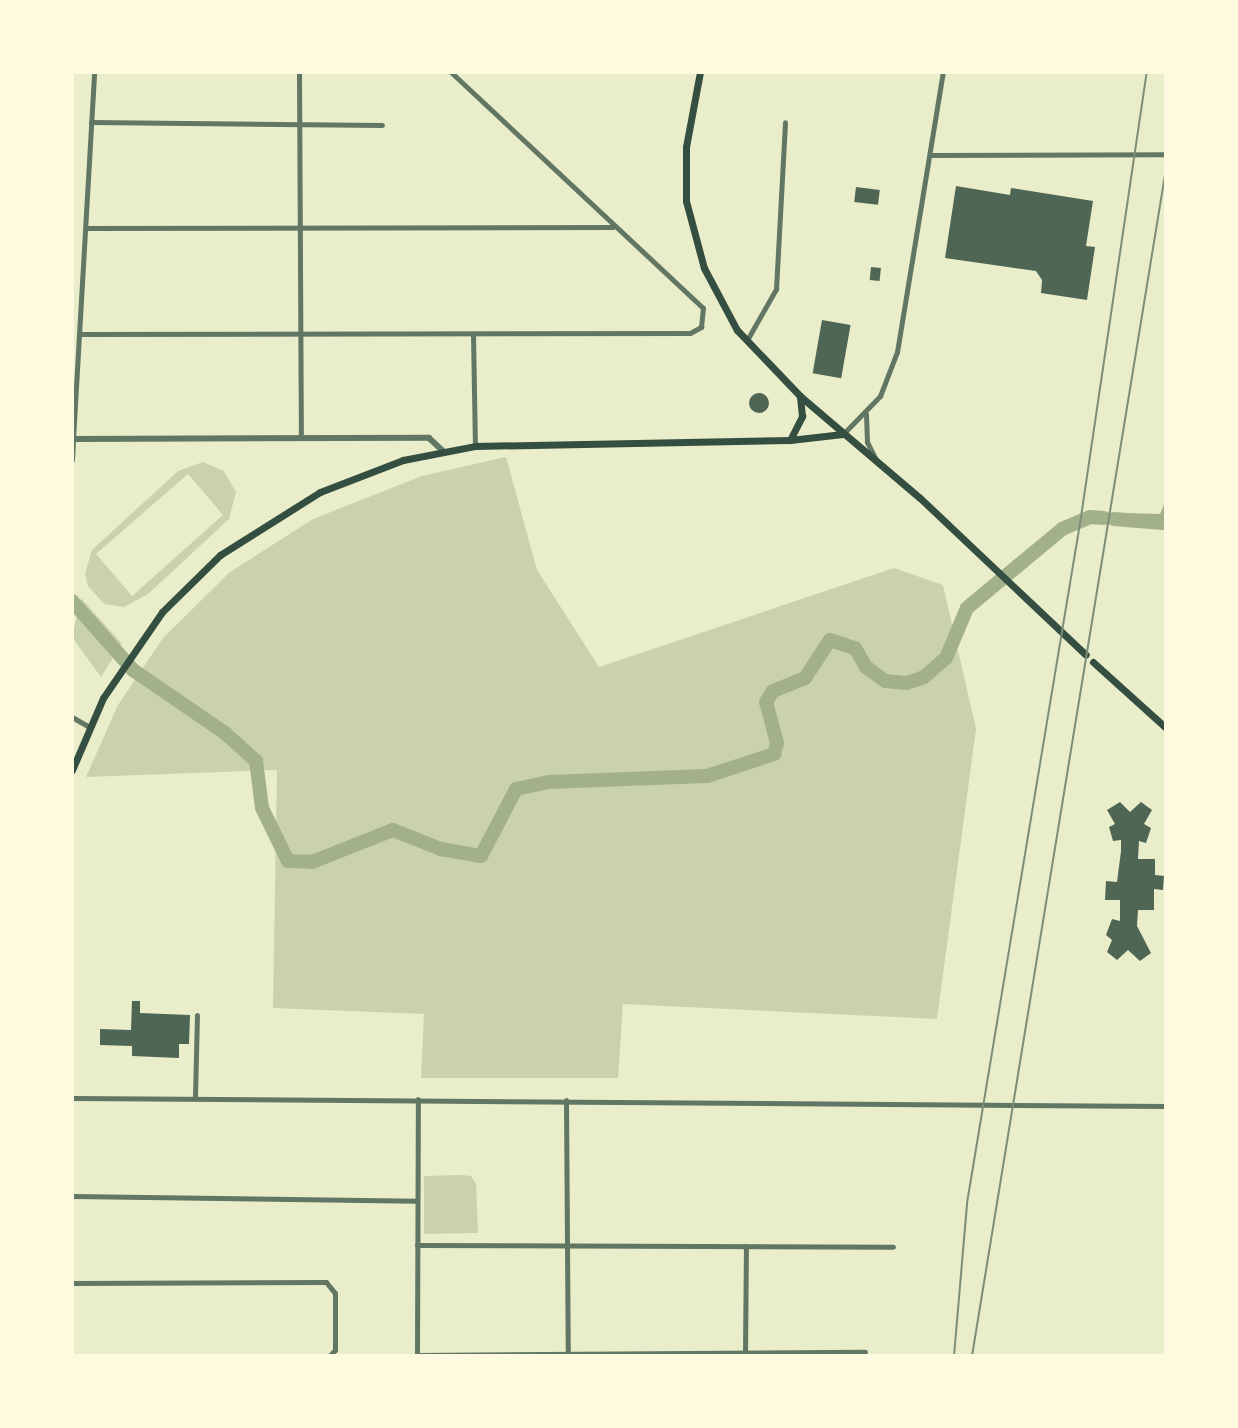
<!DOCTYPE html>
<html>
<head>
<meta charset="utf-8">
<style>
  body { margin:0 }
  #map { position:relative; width:1238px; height:1428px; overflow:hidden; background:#e9edc9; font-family:"PT Sans",sans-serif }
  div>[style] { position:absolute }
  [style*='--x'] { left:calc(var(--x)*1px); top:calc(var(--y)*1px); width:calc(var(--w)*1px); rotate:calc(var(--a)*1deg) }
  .green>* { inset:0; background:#cad2ad }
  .water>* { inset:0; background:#a3b18a }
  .river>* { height:14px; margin:-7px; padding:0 7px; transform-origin:7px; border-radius:7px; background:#a3b18a }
  .building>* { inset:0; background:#4f6655; transform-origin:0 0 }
  .round { border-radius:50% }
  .minor>* { height:5px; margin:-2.5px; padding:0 2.5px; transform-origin:2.5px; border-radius:2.5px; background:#617663 }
  .tertiary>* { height:6px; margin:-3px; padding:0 3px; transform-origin:3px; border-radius:3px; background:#617663 }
  .secondary>* { height:7px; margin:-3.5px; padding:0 3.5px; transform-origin:3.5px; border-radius:3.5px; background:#344e41 }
  .primary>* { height:7px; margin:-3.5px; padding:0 3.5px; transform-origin:3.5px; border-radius:3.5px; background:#344e41 }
  .rail>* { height:2px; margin:-1px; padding:0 1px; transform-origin:1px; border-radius:1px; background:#7c8e77 }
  span { translate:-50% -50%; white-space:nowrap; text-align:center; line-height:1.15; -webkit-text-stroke:6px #fefae0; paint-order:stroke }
  .frame { position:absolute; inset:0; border:74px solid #fefae0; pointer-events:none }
</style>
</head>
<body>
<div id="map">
  <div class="green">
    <i style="clip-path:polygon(506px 457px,537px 570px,599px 667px,894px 568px,943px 585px,976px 729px,937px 1019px,623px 1004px,618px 1078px,421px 1078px,424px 1014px,273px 1008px,277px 770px,86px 777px,118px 705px,163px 638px,230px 572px,313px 519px,422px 476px)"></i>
    <i style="clip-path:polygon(evenodd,203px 462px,224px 471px,236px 492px,229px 519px,148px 594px,124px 607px,104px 604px,88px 586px,85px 574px,92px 550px,178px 471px,203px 462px,188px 474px,223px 515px,132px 596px,96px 554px,188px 474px)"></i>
    <i style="clip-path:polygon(81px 598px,122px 644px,101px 677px,72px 637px)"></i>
    <i style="clip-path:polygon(461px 1175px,471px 1176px,476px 1184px,478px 1233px,424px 1234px,424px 1176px)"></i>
  </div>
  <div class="water">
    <i style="clip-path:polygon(1166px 500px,1165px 529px,1122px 525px,1125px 513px,1160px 514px)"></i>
  </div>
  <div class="river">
    <i style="--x:1114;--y:519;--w:49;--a:4.7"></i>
    <i style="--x:1163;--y:523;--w:5;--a:-53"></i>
    <i style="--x:72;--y:601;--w:92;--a:48.5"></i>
    <i style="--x:133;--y:670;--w:112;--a:34.4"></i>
    <i style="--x:225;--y:733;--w:42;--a:42.1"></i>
    <i style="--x:256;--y:761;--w:47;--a:82.7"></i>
    <i style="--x:262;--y:808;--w:59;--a:63.9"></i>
    <i style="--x:288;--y:861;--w:24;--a:2"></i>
    <i style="--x:312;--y:862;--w:87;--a:-21.6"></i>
    <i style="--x:393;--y:830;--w:52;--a:21.6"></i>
    <i style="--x:441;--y:849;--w:41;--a:9.9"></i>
    <i style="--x:481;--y:856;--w:76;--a:-62.4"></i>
    <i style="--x:516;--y:789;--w:33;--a:-12"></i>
    <i style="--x:548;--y:782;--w:159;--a:-2.2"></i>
    <i style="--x:707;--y:776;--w:71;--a:-18.2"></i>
    <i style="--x:774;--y:754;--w:11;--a:-75"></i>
    <i style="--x:777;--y:743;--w:42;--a:-105"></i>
    <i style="--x:766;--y:702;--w:13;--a:-58"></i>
    <i style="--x:773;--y:691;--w:35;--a:-22"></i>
    <i style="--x:805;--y:678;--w:45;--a:-56.7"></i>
    <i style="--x:830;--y:640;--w:26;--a:18"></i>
    <i style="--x:855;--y:648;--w:22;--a:60"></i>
    <i style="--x:866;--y:667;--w:24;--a:36"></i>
    <i style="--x:885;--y:681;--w:22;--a:5"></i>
    <i style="--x:907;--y:683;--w:18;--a:-19"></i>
    <i style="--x:924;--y:677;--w:29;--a:-41"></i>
    <i style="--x:946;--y:658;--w:54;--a:-67.2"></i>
    <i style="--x:967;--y:608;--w:124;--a:-39.7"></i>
    <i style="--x:1062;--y:529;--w:30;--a:-23"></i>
    <i style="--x:1090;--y:517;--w:14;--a:4"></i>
  </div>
  <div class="building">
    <i style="clip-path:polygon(956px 186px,1010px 195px,1011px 188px,1093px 201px,1086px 246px,1095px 247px,1087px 300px,1041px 293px,1042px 280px,1036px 271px,945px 258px)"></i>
    <i style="left:856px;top:187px;width:24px;height:15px;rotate:7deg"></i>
    <i style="left:871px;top:267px;width:10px;height:13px;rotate:6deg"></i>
    <i style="left:822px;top:320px;width:29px;height:54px;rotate:10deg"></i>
    <i class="round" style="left:749px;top:393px;width:20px;height:20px"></i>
    <i style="clip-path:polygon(1120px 802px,1130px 812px,1141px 802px,1152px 810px,1144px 824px,1151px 828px,1146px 843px,1139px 841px,1138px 859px,1155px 859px,1155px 875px,1164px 876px,1163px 890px,1154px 889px,1154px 910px,1138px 910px,1137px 926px,1151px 953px,1140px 961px,1128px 950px,1117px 960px,1107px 952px,1112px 940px,1106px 935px,1112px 919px,1120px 921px,1120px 900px,1105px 900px,1106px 881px,1117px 882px,1121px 851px,1121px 840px,1113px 841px,1109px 827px,1115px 824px,1107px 810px)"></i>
    <i style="clip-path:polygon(132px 1001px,140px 1001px,140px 1013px,190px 1015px,189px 1044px,179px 1044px,179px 1058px,132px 1056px,132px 1046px,100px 1045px,100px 1029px,131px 1030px)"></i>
  </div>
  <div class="minor">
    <i style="--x:299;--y:72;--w:366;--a:89.7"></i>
    <i style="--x:91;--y:122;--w:291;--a:0.6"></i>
    <i style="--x:930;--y:155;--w:236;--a:-0.2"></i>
    <i style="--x:86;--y:228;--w:527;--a:-0.11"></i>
    <i style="--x:79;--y:334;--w:611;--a:-0.09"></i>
    <i style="--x:690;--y:333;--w:13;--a:-29"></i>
    <i style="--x:701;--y:327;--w:19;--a:-84"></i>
    <i style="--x:703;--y:308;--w:345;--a:-136.9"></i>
    <i style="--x:473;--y:334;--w:112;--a:89"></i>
    <i style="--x:747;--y:340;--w:59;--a:-60.4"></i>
    <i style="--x:776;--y:289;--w:167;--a:-86.9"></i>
    <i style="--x:866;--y:414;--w:28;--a:88"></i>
    <i style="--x:867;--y:442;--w:18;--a:63"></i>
    <i style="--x:844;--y:433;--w:52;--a:-45.8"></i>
    <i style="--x:880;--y:396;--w:47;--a:-68.9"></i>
    <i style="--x:897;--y:352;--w:284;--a:-80.7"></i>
    <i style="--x:73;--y:439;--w:368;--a:-86.7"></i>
    <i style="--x:72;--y:717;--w:20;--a:30"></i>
    <i style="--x:195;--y:1096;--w:81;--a:-88.6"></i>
    <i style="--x:72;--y:1098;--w:1094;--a:0.42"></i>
    <i style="--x:566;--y:1100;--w:255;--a:89.6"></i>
    <i style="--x:72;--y:1196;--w:344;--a:0.8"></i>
    <i style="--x:417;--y:1245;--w:476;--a:0.2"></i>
    <i style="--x:72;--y:1283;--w:254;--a:-0.2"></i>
    <i style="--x:326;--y:1282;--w:14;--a:51"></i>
    <i style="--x:335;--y:1293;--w:57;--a:90"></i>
    <i style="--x:335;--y:1350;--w:8;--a:135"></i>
    <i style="--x:417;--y:1355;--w:448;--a:-0.4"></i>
    <i style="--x:745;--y:1355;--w:109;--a:-89.5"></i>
    <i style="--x:417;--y:1356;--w:257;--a:-89.8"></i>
  </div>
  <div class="tertiary">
    <i style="--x:72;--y:460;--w:21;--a:-87"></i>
    <i style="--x:73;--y:439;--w:356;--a:-0.2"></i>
    <i style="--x:429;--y:438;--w:19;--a:43"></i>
  </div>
  <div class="secondary">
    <i style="--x:790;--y:440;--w:27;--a:-63"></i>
    <i style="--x:802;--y:416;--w:20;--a:-96"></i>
    <i style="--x:72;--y:770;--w:78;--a:-66.7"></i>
    <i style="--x:103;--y:698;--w:104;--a:-55.5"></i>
    <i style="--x:162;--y:612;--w:81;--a:-44.5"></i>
    <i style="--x:220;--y:555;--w:118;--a:-32.2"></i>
    <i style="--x:320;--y:492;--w:89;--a:-21.1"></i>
    <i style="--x:403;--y:460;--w:73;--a:-11"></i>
    <i style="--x:475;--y:446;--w:315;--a:-1.1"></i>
    <i style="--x:790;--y:440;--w:53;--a:-6.5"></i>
  </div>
  <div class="primary">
    <i style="--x:700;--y:72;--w:76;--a:100.6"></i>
    <i style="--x:686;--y:147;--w:54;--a:90"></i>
    <i style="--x:686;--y:201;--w:69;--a:75"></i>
    <i style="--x:704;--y:268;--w:70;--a:62"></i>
    <i style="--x:737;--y:330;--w:91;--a:46.3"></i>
    <i style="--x:800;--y:396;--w:157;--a:40.4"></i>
    <i style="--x:920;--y:498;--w:228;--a:43.4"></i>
    <i style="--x:1093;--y:662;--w:98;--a:42.1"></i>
  </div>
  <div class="rail">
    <i style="--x:954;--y:1356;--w:154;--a:-85.1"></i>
    <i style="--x:967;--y:1203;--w:695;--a:-80.56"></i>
    <i style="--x:1081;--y:517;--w:450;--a:-81.6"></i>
    <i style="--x:972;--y:1356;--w:1203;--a:-80.72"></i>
  </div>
  <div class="frame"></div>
</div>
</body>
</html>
